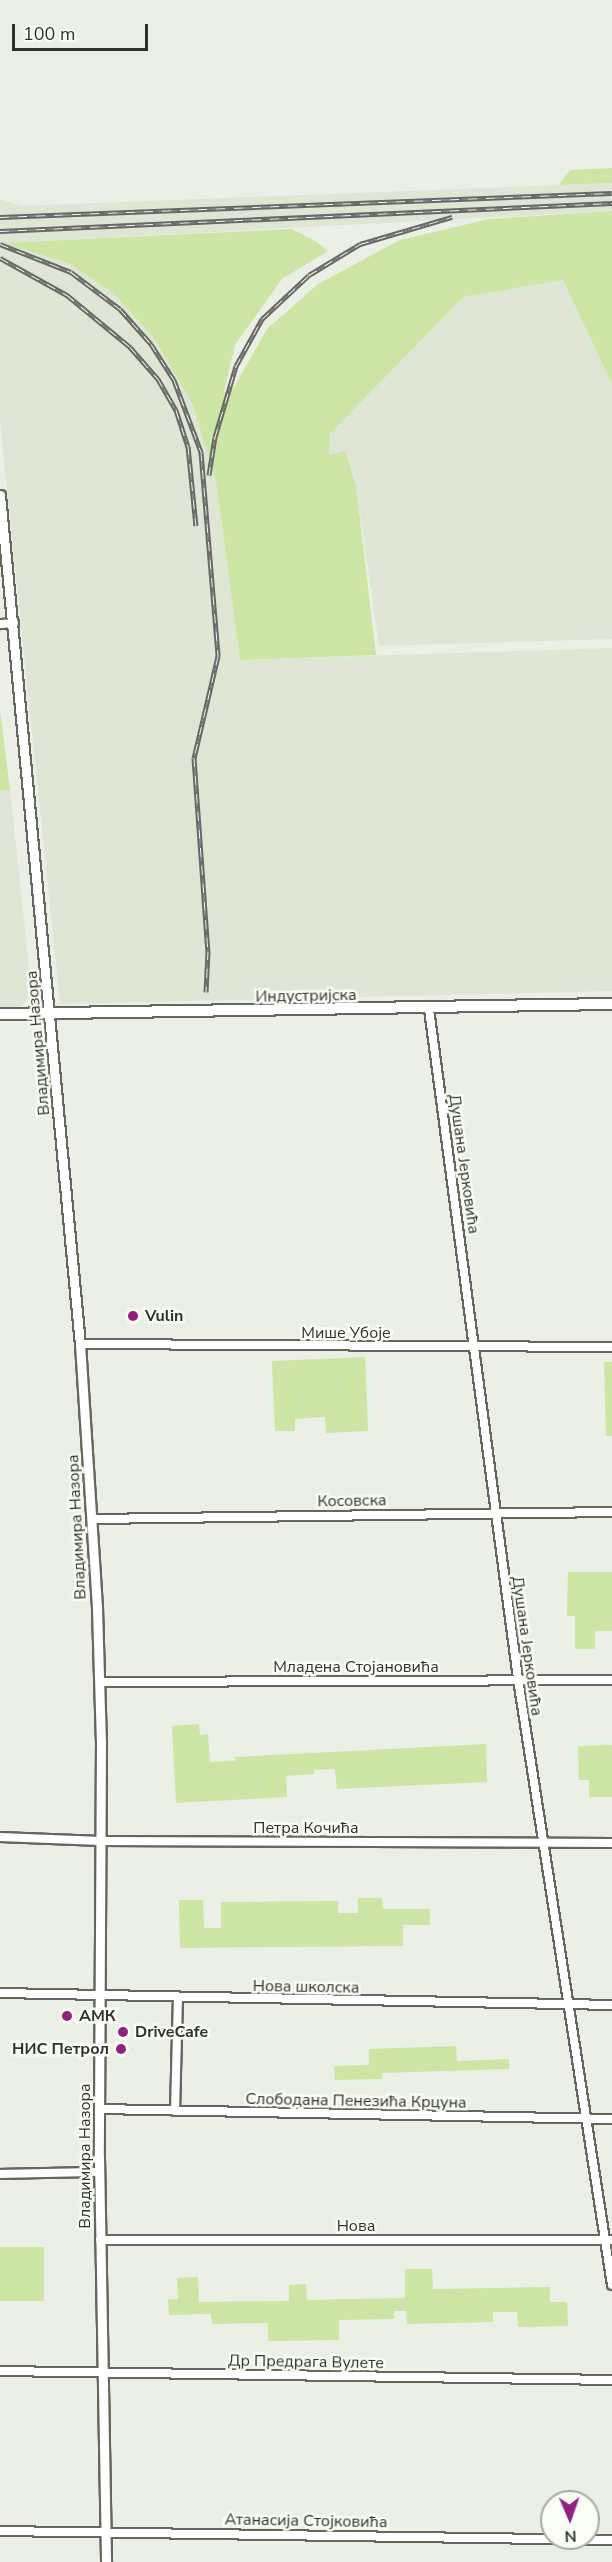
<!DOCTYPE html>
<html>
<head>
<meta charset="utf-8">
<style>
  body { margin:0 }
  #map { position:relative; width:612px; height:2562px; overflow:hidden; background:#ebefe6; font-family:"Nunito Sans",sans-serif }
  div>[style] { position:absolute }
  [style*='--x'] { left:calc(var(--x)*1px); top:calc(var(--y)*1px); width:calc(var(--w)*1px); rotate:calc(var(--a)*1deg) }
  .built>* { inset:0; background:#dfe6d6 }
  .green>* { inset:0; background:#cde6a5; transform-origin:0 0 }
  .roads { filter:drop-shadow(2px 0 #656860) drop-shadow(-2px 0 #656860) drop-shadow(0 2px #656860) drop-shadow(0 -2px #656860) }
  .minor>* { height:8px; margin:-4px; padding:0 4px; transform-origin:4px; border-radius:4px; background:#fff }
  .tertiary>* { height:9px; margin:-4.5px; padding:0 4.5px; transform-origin:4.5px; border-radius:4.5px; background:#fff }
  .secondary>* { height:10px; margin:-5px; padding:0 5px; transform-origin:5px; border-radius:5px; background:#fff }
  .rail>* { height:5px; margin-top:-2.5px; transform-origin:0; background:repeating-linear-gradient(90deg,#f9fdf3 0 9px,#676964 0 18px); box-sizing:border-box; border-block:2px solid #676964 }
  .dots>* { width:16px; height:16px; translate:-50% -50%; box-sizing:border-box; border:3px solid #f9fdf3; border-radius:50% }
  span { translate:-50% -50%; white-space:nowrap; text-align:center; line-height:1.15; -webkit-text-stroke:5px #f9fdf3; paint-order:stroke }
  .street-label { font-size:16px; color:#2f312d }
  .poi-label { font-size:16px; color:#2f312d; font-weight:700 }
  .left { translate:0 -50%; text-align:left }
  .right { translate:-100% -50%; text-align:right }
  .north { position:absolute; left:540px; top:2490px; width:60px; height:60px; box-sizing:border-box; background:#f9fdf3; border:2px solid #a8aba4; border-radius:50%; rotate:178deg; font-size:16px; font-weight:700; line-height:24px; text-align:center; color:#2f312d }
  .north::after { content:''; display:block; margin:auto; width:21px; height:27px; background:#912080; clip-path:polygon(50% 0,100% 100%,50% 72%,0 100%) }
  .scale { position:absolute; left:12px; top:24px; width:136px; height:27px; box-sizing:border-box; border:3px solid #2f312d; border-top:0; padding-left:8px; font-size:18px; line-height:21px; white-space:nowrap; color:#2f312d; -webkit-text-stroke:4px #f9fdf3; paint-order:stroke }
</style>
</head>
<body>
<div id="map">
  <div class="built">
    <i style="clip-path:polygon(612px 183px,612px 211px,4px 243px,68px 263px,113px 293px,154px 338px,192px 403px,216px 481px,240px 660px,612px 648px,612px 991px,60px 1004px,0 422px,0 199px,21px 206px)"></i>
    <i style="clip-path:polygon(563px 280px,612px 384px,612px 639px,379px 646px,356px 486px,329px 455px,330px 434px,463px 297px)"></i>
    <i style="clip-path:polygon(10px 790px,32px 995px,19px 1008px,0 1008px,0 791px)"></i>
  </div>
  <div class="green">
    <i style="clip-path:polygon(612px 168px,612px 183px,559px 185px,570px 170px)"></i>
    <i style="clip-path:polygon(612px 211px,612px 384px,563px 280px,463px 297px,330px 434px,329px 455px,345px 451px,356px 486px,376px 655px,240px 660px,216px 481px,192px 403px,154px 338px,113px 293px,68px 263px,2px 243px,291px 229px,314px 240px,328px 251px,282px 279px,235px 345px,224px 392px,233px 389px,267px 329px,318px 284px,400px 240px,489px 219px)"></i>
    <i style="clip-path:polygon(0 710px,10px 790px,0 791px)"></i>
    <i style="clip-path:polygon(365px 1357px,368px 1431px,326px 1433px,325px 1417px,295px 1419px,295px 1431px,275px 1431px,272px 1361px)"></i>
    <i style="clip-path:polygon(604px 1362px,612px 1362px,612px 1436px,606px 1436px)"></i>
    <i style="clip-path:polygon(568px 1572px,612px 1572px,612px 1631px,595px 1631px,595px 1649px,575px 1649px,575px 1616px,567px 1616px)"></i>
    <i style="clip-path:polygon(199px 1724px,200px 1735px,208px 1734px,210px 1762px,235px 1761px,235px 1757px,486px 1744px,487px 1782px,337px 1789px,335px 1769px,314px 1770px,314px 1774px,286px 1776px,287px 1797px,176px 1803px,172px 1726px)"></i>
    <i style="clip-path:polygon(612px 1745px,612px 1797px,589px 1797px,589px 1780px,579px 1780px,578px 1746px)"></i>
    <i style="clip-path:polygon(358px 1898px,382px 1898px,383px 1909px,430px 1909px,430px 1925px,403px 1925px,403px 1946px,180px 1948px,179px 1900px,203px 1900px,204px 1928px,221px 1928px,221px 1902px,338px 1901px,338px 1913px,358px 1913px)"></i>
    <i style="clip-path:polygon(456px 2046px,457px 2061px,509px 2059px,509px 2069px,382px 2073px,382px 2079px,335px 2080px,334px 2066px,369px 2065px,369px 2049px)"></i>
    <i style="left:0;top:2247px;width:44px;height:54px"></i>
    <i style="clip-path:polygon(405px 2269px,432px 2269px,433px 2289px,550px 2287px,550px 2302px,567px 2302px,568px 2326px,518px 2327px,517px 2312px,493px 2312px,493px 2322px,407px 2324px,406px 2311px,394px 2311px,394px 2319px,339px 2320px,339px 2340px,268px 2341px,268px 2323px,212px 2324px,211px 2314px,169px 2315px,168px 2299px,178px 2299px,177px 2278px,198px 2277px,199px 2302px,289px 2301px,289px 2285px,306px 2284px,307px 2300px,405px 2298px)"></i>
  </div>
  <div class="roads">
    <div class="minor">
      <i style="--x:0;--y:624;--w:14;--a:-4"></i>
      <i style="--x:429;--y:1009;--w:676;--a:82.43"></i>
      <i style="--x:518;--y:1679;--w:613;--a:81.18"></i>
      <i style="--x:80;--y:1344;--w:532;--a:0.32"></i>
      <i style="--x:92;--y:1519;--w:520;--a:-0.77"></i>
      <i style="--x:100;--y:1682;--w:512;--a:-0.22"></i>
      <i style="--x:0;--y:1837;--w:101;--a:2.3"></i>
      <i style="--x:101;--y:1841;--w:511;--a:0.22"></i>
      <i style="--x:0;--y:1993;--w:612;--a:1.12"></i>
      <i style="--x:99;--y:2109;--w:513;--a:1.12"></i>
      <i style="--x:175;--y:2111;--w:113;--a:-88.5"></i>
      <i style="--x:0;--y:2174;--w:99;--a:-1.2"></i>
      <i style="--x:100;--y:2240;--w:512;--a:0"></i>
      <i style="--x:0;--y:2371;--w:612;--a:0.84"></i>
      <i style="--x:0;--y:2531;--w:612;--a:0.84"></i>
    </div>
    <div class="tertiary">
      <i style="--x:0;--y:495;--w:853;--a:84.62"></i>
      <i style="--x:80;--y:1344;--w:266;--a:86.3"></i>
      <i style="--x:97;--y:1609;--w:132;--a:88.3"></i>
      <i style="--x:101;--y:1741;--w:416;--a:90.3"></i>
      <i style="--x:99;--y:2157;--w:405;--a:89"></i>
    </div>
    <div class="secondary">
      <i style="--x:0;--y:1014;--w:612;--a:-0.94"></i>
    </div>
  </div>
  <div class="rail">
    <i style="--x:0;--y:217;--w:612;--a:-2.25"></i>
    <i style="--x:0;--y:231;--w:613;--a:-2.62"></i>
    <i style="--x:0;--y:244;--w:76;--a:21.5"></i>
    <i style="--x:71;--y:272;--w:61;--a:37.1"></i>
    <i style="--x:120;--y:309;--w:47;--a:48.5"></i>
    <i style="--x:151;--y:344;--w:43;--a:57.4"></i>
    <i style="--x:174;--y:380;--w:77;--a:69.4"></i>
    <i style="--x:201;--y:452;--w:205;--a:85.2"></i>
    <i style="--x:218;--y:656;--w:105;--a:103.2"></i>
    <i style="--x:194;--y:758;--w:194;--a:85.9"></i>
    <i style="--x:208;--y:951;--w:41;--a:92.8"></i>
    <i style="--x:0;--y:258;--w:77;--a:28.9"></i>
    <i style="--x:67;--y:295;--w:82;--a:39.5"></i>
    <i style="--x:130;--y:347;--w:43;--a:48.8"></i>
    <i style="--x:158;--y:379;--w:36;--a:60"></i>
    <i style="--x:176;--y:410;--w:38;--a:72"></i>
    <i style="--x:188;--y:446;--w:80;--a:84.3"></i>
    <i style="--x:209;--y:475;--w:38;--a:-81"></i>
    <i style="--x:215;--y:437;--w:74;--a:-73.5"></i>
    <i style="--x:236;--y:366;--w:54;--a:-61"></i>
    <i style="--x:262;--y:319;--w:64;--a:-43.1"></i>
    <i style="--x:309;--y:275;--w:60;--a:-31.3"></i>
    <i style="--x:360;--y:244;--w:96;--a:-16.4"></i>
  </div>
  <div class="dots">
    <i style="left:133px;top:1316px;background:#912080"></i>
    <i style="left:67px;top:2016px;background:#912080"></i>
    <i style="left:123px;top:2032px;background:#912080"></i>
    <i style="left:121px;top:2049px;background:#912080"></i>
  </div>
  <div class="street-label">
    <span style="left:306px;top:996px;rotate:-1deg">Индустријска</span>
    <span style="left:38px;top:1043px;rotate:-95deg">Владимира Назора</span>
    <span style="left:464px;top:1164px;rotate:82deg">Душана Јерковића</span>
    <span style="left:346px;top:1333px">Мише Убоје</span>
    <span style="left:352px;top:1501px;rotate:-1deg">Косовска</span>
    <span style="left:77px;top:1527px;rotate:-93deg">Владимира Назора</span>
    <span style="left:527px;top:1646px;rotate:82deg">Душана Јерковића</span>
    <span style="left:356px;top:1667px">Младена Стојановића</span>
    <span style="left:306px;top:1828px">Петра Кочића</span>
    <span style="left:306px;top:1987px;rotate:1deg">Нова школска</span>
    <span style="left:356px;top:2101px;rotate:1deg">Слободана Пенезића Крцуна</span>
    <span style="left:85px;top:2156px;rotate:-90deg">Владимира Назора</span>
    <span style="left:356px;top:2226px">Нова</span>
    <span style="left:306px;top:2362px;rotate:1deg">Др Предрага Вулете</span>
    <span style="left:306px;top:2521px;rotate:1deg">Атанасија Стојковића</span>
  </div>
  <div class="poi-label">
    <span class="left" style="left:145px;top:1316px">Vulin</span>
    <span class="left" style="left:79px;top:2016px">АМК</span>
    <span class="left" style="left:135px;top:2032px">DriveCafe</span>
    <span class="right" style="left:109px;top:2049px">НИС Петрол</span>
  </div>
  <div class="north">N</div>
  <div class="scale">100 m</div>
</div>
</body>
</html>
